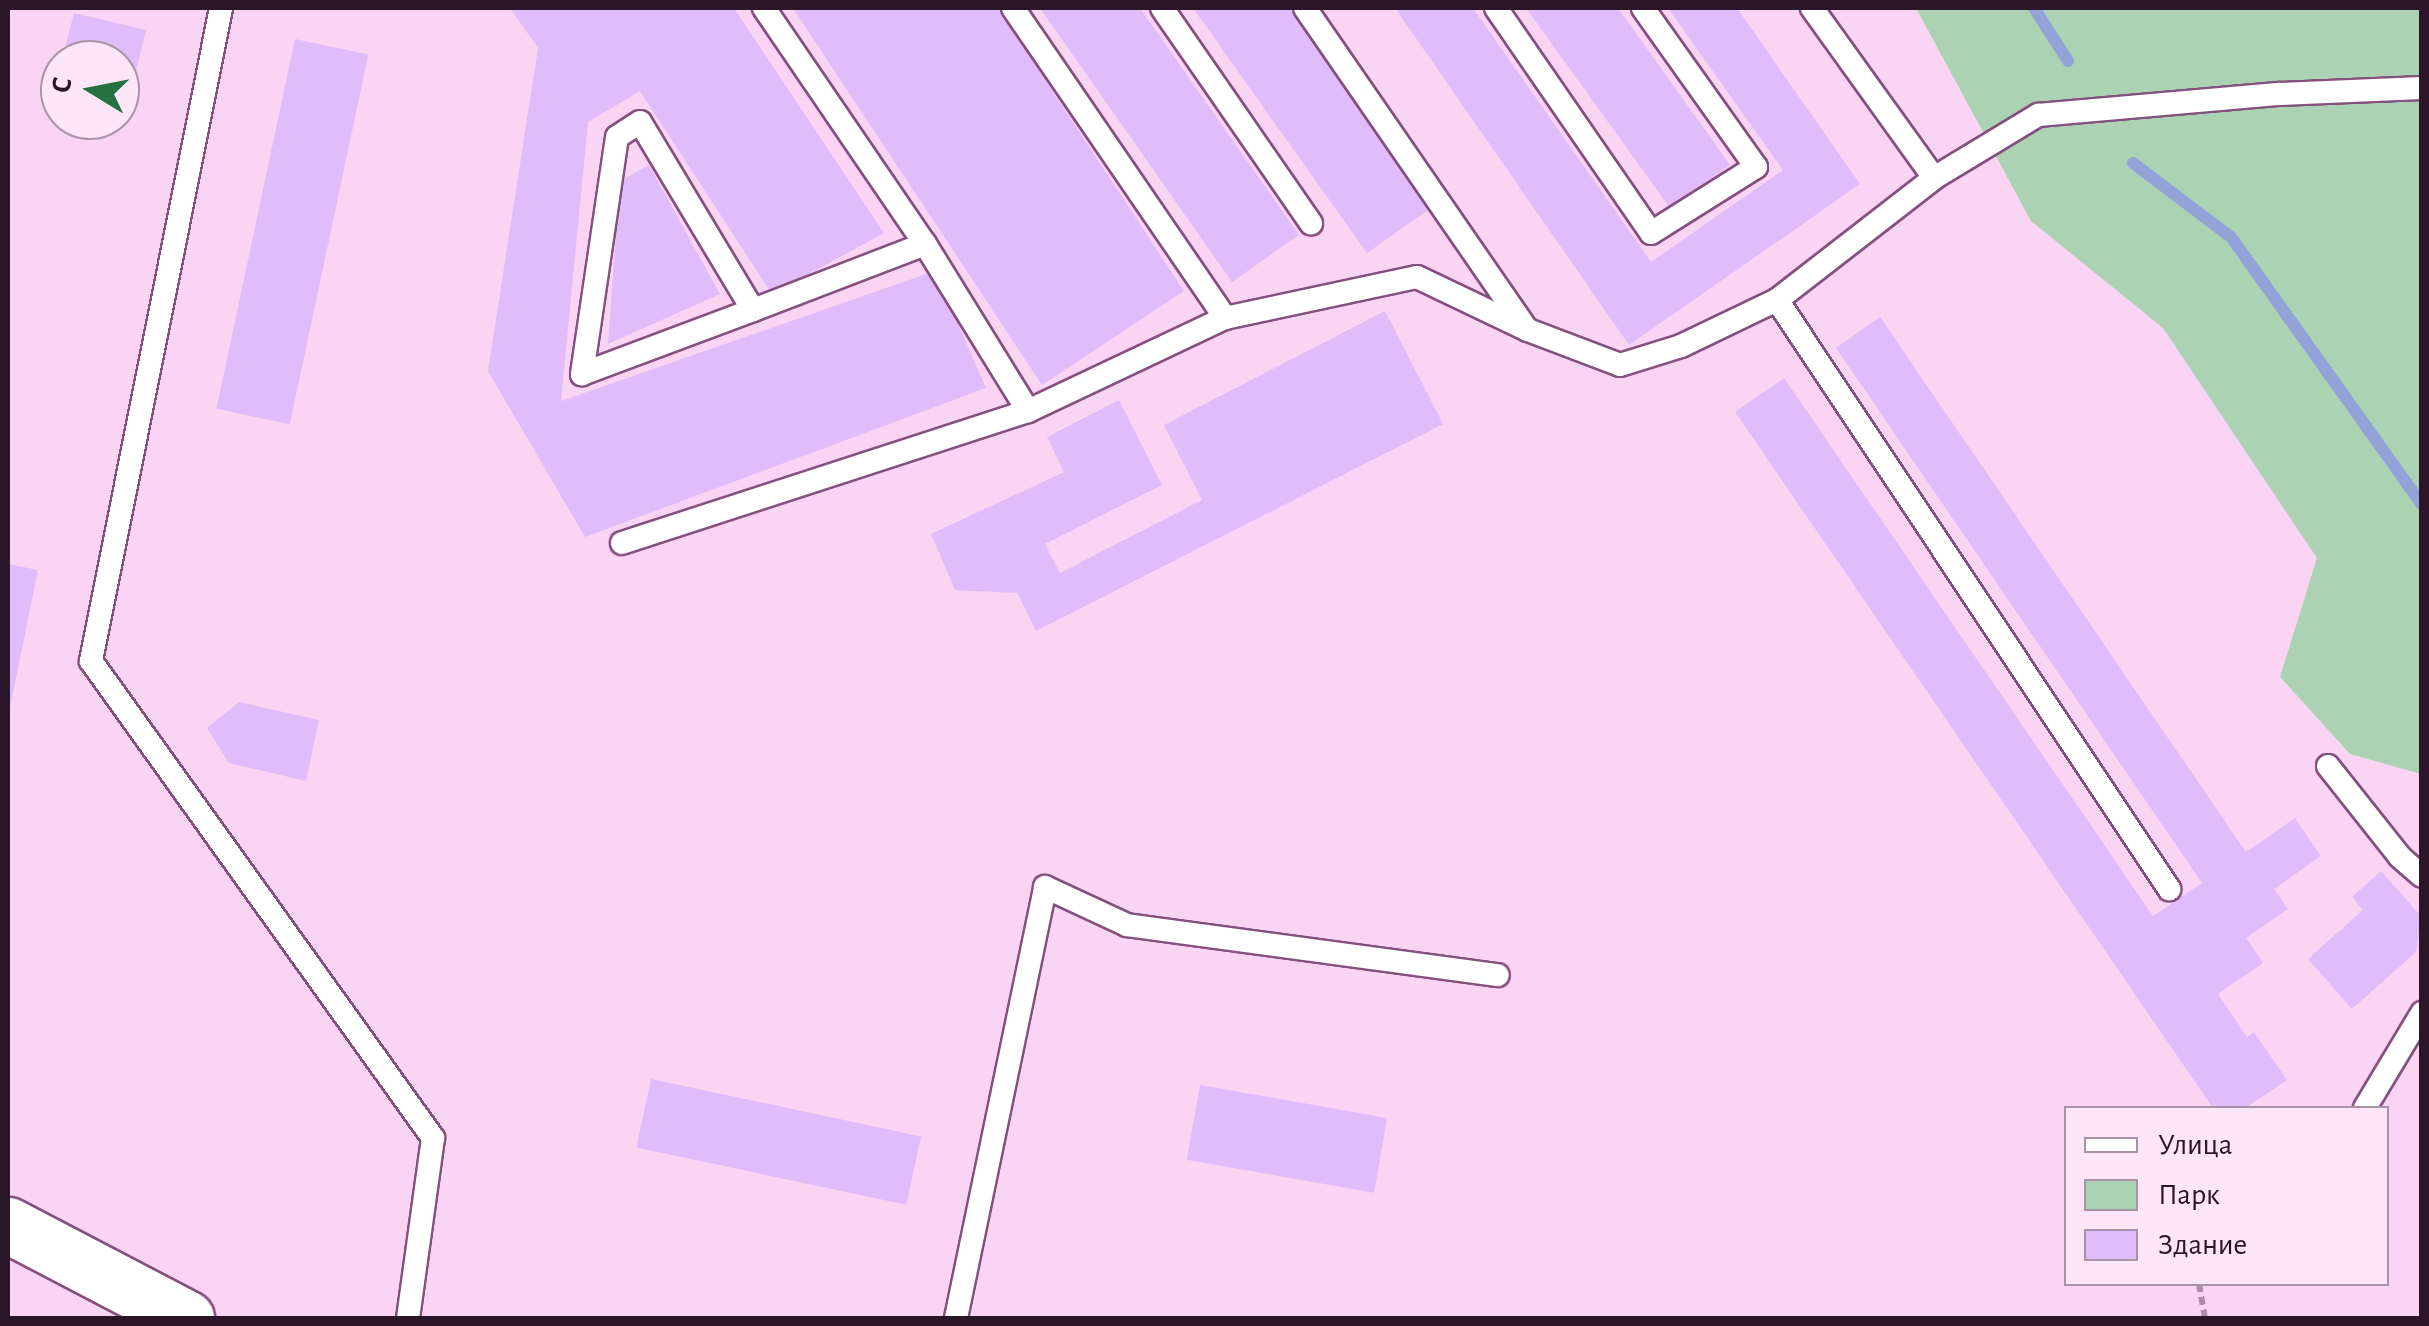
<!DOCTYPE html>
<html>
<head>
<meta charset="utf-8">
<style>
  body { margin:0 }
  #map { position:relative; width:2429px; height:1326px; overflow:hidden; background:#f9d4f3; font-family:"Alegreya Sans",sans-serif }
  div>[style] { position:absolute }
  [style*='--x'] { left:calc(var(--x)*1px); top:calc(var(--y)*1px); width:calc(var(--w)*1px); rotate:calc(var(--a)*1deg) }
  .green>* { inset:0; background:#acd2b4 }
  .stream>* { height:12px; margin:-6px; padding:0 6px; transform-origin:6px; border-radius:6px; background:#93a3d8 }
  .building>* { inset:0; background:#e1bcfa; transform-origin:0 0 }
  .path>* { height:6px; margin-top:-3px; transform-origin:0; background:repeating-linear-gradient(90deg,#ac8da7 0 8px,transparent 0 13px) }
  .roads { filter:drop-shadow(2px 0 #84507e) drop-shadow(-2px 0 #84507e) drop-shadow(0 2px #84507e) drop-shadow(0 -2px #84507e) }
  .service>* { height:22px; margin:-11px; padding:0 11px; transform-origin:11px; border-radius:11px; background:#fff }
  .tertiary>* { height:55px; margin:-27.5px; padding:0 27.5px; transform-origin:27.5px; border-radius:27.5px; background:#fff }
  span { translate:-50% -50%; white-space:nowrap; text-align:center; line-height:1.15; -webkit-text-stroke:8px #fee6fa; paint-order:stroke }
  .frame { position:absolute; inset:0; border:10px solid #2b1629; pointer-events:none }
  .legend { position:absolute; left:2064px; top:1106px; width:325px; height:180px; box-sizing:border-box; background:#fee6fa; border:2px solid #aa93a6; margin:0; padding:12px 18px; list-style:none; font-size:30px; color:#2b1629 }
  .legend li { display:flex; align-items:center; gap:20px; height:50px }
  .legend b { width:50px; border:2px solid #aa93a6 }
  .north { position:absolute; left:40px; top:40px; width:100px; height:100px; box-sizing:border-box; background:#fee6fa; border:2px solid #aa93a6; border-radius:50%; rotate:280deg; font-size:28px; font-weight:700; line-height:40px; text-align:center; color:#2b1629 }
  .north::after { content:''; display:block; margin:auto; width:35px; height:45px; background:#267140; clip-path:polygon(50% 0,100% 100%,50% 72%,0 100%) }
</style>
</head>
<body>
<div id="map">
  <div class="green">
    <i style="clip-path:polygon(1916px 8px,2421px 8px,2421px 774px,2350px 754px,2280px 677px,2317px 558px,2163px 328px,2031px 221px)"></i>
  </div>
  <div class="stream">
    <i style="--x:2034;--y:8;--w:63;--a:57.3"></i>
    <i style="--x:2133;--y:163;--w:123;--a:37.1"></i>
    <i style="--x:2231;--y:237;--w:329;--a:54.5"></i>
  </div>
  <div class="building">
    <i style="clip-path:polygon(510px 8px,734px 8px,884px 233px,772px 294px,640px 91px,588px 122px,561px 401px,935px 271px,986px 388px,585px 537px,488px 371px,538px 48px)"></i>
    <i style="clip-path:polygon(793px 8px,998px 8px,1184px 291px,1042px 385px)"></i>
    <i style="clip-path:polygon(1040px 8px,1140px 8px,1299px 235px,1232px 282px)"></i>
    <i style="clip-path:polygon(1193px 8px,1290px 8px,1431px 208px,1367px 253px)"></i>
    <i style="clip-path:polygon(1395px 8px,1473px 8px,1651px 262px,1783px 170px,1668px 8px,1737px 8px,1860px 184px,1629px 345px)"></i>
    <i style="clip-path:polygon(1526px 8px,1618px 8px,1730px 165px,1670px 208px)"></i>
    <i style="clip-path:polygon(74px 13px,146px 30px,125px 117px,120px 115px,120px 60px,62px 60px)"></i>
    <i style="left:295px;top:39px;width:75px;height:378px;rotate:12deg"></i>
    <i style="clip-path:polygon(649px 165px,720px 294px,608px 344px,620px 181px)"></i>
    <i style="clip-path:polygon(1385px 311px,1443px 424px,1036px 631px,1017px 593px,955px 590px,931px 534px,1064px 472px,1047px 437px,1119px 400px,1162px 485px,1045px 544px,1060px 573px,1202px 500px,1164px 425px)"></i>
    <i style="clip-path:polygon(1880px 317px,2246px 852px,2295px 818px,2321px 856px,2274px 889px,2288px 909px,2246px 938px,2263px 963px,2218px 994px,2247px 1037px,2254px 1032px,2287px 1080px,2245px 1108px,2213px 1108px,1735px 412px,1784px 378px,2153px 916px,2202px 883px,1836px 348px)"></i>
    <i style="clip-path:polygon(8px 564px,38px 570px,9px 712px,8px 711px)"></i>
    <i style="clip-path:polygon(239px 702px,319px 720px,306px 781px,229px 763px,207px 728px)"></i>
    <i style="clip-path:polygon(2381px 871px,2421px 916px,2416px 952px,2352px 1009px,2308px 959px,2363px 910px,2352px 897px)"></i>
    <i style="left:651px;top:1079px;width:276px;height:70px;rotate:12deg"></i>
    <i style="left:1200px;top:1085px;width:190px;height:76px;rotate:10deg"></i>
  </div>
  <div class="path">
    <i style="--x:2199;--y:1284;--w:35;--a:80"></i>
  </div>
  <div class="roads">
    <div class="service">
      <i style="--x:221;--y:8;--w:666;--a:101.26"></i>
      <i style="--x:91;--y:661;--w:587;--a:54.36"></i>
      <i style="--x:433;--y:1138;--w:182;--a:97.9"></i>
      <i style="--x:764;--y:8;--w:286;--a:55.7"></i>
      <i style="--x:925;--y:244;--w:196;--a:58.3"></i>
      <i style="--x:1013;--y:8;--w:376;--a:55.6"></i>
      <i style="--x:1162;--y:8;--w:262;--a:55.3"></i>
      <i style="--x:1305;--y:8;--w:391;--a:55.4"></i>
      <i style="--x:1496;--y:8;--w:273;--a:55.4"></i>
      <i style="--x:1651;--y:233;--w:124;--a:-32.2"></i>
      <i style="--x:1756;--y:167;--w:195;--a:-125.4"></i>
      <i style="--x:1812;--y:8;--w:209;--a:54.3"></i>
      <i style="--x:1777;--y:300;--w:708;--a:56.35"></i>
      <i style="--x:753;--y:310;--w:219;--a:-121"></i>
      <i style="--x:640;--y:122;--w:27;--a:147"></i>
      <i style="--x:617;--y:137;--w:240;--a:98.4"></i>
      <i style="--x:582;--y:374;--w:183;--a:-20.5"></i>
      <i style="--x:753;--y:310;--w:184;--a:-21"></i>
      <i style="--x:622;--y:543;--w:427;--a:-18"></i>
      <i style="--x:1028;--y:411;--w:218;--a:-25.3"></i>
      <i style="--x:1225;--y:318;--w:196;--a:-12.1"></i>
      <i style="--x:1417;--y:277;--w:123;--a:25.5"></i>
      <i style="--x:1528;--y:330;--w:98;--a:20.8"></i>
      <i style="--x:1620;--y:365;--w:64;--a:-17.3"></i>
      <i style="--x:1681;--y:346;--w:106;--a:-25.6"></i>
      <i style="--x:1777;--y:300;--w:199;--a:-37.8"></i>
      <i style="--x:1934;--y:178;--w:122;--a:-31.2"></i>
      <i style="--x:2038;--y:115;--w:243;--a:-5"></i>
      <i style="--x:2280;--y:94;--w:142;--a:-2.4"></i>
      <i style="--x:2328;--y:766;--w:116;--a:51.6"></i>
      <i style="--x:2400;--y:857;--w:29;--a:41"></i>
      <i style="--x:2365;--y:1108;--w:111;--a:-59"></i>
      <i style="--x:956;--y:1318;--w:440;--a:-78.3"></i>
      <i style="--x:1045;--y:887;--w:90;--a:24.9"></i>
      <i style="--x:1127;--y:925;--w:374;--a:7.7"></i>
    </div>
    <div class="tertiary">
      <i style="--x:8;--y:1225;--w:201;--a:27.6"></i>
    </div>
  </div>
  <div class="frame"></div>
  <ul class="legend">
  <li><b style="height:12px;background:#fff"></b>Улица</li>
  <li><b style="height:28px;background:#acd2b4"></b>Парк</li>
  <li><b style="height:28px;background:#e1bcfa"></b>Здание</li>
  </ul>
  <div class="north">С</div>
</div>
</body>
</html>
